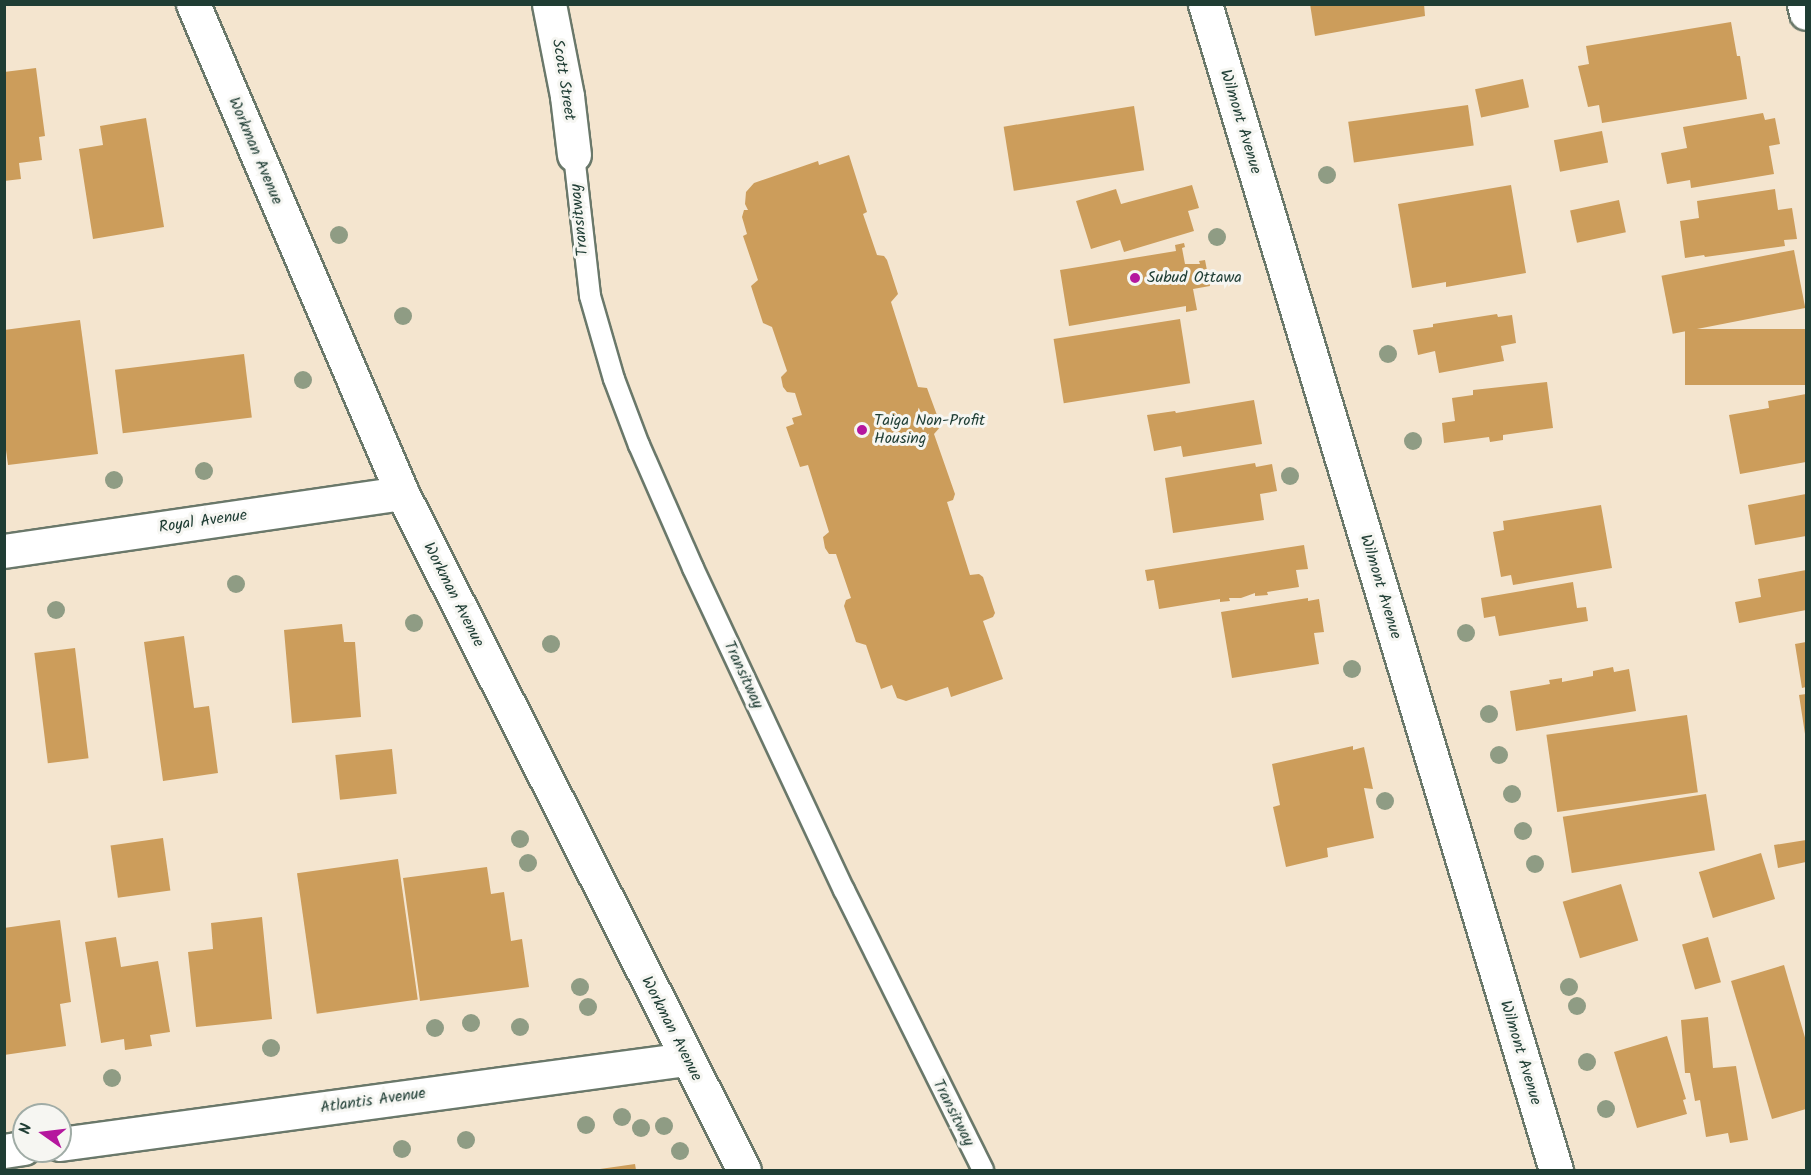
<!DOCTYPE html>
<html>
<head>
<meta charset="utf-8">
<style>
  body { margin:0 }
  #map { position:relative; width:1811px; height:1175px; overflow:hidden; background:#f4e5cf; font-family:Kalam,sans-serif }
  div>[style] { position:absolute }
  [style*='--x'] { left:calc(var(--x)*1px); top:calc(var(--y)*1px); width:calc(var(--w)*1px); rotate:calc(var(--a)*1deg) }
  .building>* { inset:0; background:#cc9d5b; transform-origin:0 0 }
  .roads { filter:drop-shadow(2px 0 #6a786a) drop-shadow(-2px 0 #6a786a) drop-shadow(0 2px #6a786a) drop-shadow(0 -2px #6a786a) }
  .lane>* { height:20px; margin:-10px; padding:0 10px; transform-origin:10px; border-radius:10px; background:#fff }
  .street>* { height:33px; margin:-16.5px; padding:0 16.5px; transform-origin:16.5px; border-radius:16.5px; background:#fff }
  .trees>* { width:18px; height:18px; margin:-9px; border-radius:50%; background:#8f9c84 }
  .dots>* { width:16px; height:16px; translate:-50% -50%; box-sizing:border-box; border:3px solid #f6f6f2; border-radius:50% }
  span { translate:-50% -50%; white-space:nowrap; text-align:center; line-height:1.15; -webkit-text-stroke:6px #f6f6f2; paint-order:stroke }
  .street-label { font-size:16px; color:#1f3d34 }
  .poi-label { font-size:16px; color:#1f3d34 }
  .left { translate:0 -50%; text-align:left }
  .frame { position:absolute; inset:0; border:6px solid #1f3d34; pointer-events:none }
  .north { position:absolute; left:12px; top:1103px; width:60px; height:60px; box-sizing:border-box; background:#f6f6f2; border:2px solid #a0aca6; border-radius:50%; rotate:284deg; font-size:16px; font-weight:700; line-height:24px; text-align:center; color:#1f3d34 }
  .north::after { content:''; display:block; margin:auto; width:21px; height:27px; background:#b5179e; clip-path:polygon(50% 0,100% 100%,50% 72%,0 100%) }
</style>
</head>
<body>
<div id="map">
  <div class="building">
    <i style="clip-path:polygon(1310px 4px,1424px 4px,1425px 16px,1315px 36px)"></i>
    <i style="clip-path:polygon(1731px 22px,1737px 56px,1740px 56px,1747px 99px,1602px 123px,1599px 105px,1588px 107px,1578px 66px,1589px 64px,1586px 46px)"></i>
    <i style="clip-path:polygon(36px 68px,45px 136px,39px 137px,42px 160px,19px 163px,21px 179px,4px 181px,4px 72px)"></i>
    <i style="left:1523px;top:79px;width:29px;height:49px;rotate:78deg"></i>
    <i style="left:1468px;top:105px;width:41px;height:121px;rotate:82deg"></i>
    <i style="left:1134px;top:106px;width:65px;height:132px;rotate:81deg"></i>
    <i style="clip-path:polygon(1763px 113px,1765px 120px,1775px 118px,1780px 144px,1769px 146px,1774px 174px,1691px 188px,1690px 180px,1667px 184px,1661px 153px,1687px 148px,1683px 127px)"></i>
    <i style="clip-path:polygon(146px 118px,164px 227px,93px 239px,79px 149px,103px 145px,100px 126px)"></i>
    <i style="left:1602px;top:131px;width:32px;height:49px;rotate:79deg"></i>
    <i style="clip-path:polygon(849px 155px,867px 212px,863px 214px,877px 255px,884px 256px,887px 260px,898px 294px,891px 302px,918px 387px,927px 388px,941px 426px,934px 434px,955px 494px,953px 500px,947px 502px,970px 575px,979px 574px,983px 577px,995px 613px,993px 617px,983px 621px,1003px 679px,951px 697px,948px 687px,906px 701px,897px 698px,892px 685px,881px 689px,866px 645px,856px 642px,844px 606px,846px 600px,851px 598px,836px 554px,829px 554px,825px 548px,823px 537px,829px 532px,808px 465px,800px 467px,786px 427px,794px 424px,792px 418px,802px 415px,795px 393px,787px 392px,783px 387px,781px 377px,787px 371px,772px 327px,763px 323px,751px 286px,758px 280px,743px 236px,747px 234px,742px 217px,744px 210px,748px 210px,745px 204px,746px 192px,754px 183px,818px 161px,819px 165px)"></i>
    <i style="clip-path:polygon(1192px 185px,1199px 208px,1188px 211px,1194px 231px,1124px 252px,1120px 240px,1091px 249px,1076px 201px,1116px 189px,1121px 204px)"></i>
    <i style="clip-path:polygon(1511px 185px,1526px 273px,1446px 287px,1446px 282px,1412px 288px,1398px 204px)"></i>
    <i style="clip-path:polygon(1775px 189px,1778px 210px,1792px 208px,1797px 239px,1784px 240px,1785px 246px,1705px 257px,1704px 255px,1685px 258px,1680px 221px,1699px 218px,1697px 201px)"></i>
    <i style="left:1619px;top:200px;width:33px;height:50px;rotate:78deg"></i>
    <i style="clip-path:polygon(1184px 243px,1185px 247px,1182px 248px,1185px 264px,1200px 264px,1199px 261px,1205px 260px,1210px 286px,1193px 289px,1197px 310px,1186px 312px,1186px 306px,1069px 326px,1060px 270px,1176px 251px,1175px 245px)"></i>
    <i style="left:1794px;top:250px;width:59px;height:135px;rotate:79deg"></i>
    <i style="clip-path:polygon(1497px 314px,1498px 317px,1512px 315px,1516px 343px,1501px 346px,1504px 361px,1439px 373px,1435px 351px,1418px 355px,1413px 330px,1433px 327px,1433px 324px)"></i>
    <i style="left:1180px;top:319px;width:65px;height:128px;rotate:81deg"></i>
    <i style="clip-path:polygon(80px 320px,98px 454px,8px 465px,4px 435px,4px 330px)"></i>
    <i style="left:1806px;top:329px;width:56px;height:121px;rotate:90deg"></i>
    <i style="left:244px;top:354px;width:64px;height:130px;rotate:83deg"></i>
    <i style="clip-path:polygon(1547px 382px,1553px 428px,1503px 435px,1503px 440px,1490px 442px,1489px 437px,1444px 443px,1442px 423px,1455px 421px,1452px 398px,1473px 395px,1473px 390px)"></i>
    <i style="clip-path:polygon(1806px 394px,1806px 462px,1740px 474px,1729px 415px,1769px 408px,1768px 401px)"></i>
    <i style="clip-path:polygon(1254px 400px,1262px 444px,1183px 457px,1181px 446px,1154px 451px,1147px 415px,1175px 411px,1176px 413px)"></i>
    <i style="clip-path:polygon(1255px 463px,1256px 467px,1272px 464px,1277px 491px,1260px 494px,1264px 520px,1173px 533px,1165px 478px)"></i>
    <i style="clip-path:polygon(1806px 494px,1806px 536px,1755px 545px,1748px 505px)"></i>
    <i style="clip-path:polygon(1601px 505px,1612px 568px,1513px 585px,1511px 575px,1501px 577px,1493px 532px,1504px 530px,1503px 521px)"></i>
    <i style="clip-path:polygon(1304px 545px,1308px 569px,1296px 570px,1299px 587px,1267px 592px,1268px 595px,1255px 596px,1255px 593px,1241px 598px,1229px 598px,1230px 601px,1220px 602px,1220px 599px,1159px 609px,1154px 580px,1147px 581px,1145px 570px)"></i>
    <i style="clip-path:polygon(1806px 570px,1806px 610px,1739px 623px,1735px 602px,1761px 597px,1758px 579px)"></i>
    <i style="clip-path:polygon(1573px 582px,1577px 608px,1586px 607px,1588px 621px,1499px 636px,1495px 616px,1484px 618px,1481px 598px)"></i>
    <i style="clip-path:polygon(1308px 598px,1308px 601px,1319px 599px,1324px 632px,1314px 633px,1319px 664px,1232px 678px,1221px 612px)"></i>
    <i style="clip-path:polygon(342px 624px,344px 642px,355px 642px,361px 717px,292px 723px,284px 630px)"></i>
    <i style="clip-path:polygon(184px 636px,194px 708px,209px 706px,218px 773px,163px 781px,144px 642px)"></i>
    <i style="clip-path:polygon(1806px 642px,1806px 687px,1802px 688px,1795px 644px)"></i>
    <i style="left:75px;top:648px;width:111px;height:41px;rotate:83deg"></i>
    <i style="clip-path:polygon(1613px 667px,1614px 672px,1629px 669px,1636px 711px,1516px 731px,1510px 691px,1550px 684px,1549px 680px,1562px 678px,1562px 682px,1593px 676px,1593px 671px)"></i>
    <i style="clip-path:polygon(1806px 694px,1806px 734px,1805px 734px,1799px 695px)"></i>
    <i style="left:1687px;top:715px;width:78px;height:142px;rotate:82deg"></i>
    <i style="clip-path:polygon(1353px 746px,1353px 750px,1364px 747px,1373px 789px,1364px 788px,1374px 838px,1327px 848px,1328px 857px,1286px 867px,1273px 807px,1280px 805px,1272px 764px)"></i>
    <i style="left:392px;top:749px;width:45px;height:57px;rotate:84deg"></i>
    <i style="left:1706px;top:794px;width:57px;height:145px;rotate:81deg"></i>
    <i style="left:163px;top:838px;width:53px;height:53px;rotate:82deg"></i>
    <i style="clip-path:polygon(1806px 840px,1806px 862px,1778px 868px,1774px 845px)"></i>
    <i style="left:1761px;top:853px;width:48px;height:65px;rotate:73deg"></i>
    <i style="left:398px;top:859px;width:142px;height:102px;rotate:82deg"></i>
    <i style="clip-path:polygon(487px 867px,491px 894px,504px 892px,511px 941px,522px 939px,529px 987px,420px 1001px,403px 878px)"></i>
    <i style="left:1621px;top:884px;width:59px;height:61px;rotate:73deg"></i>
    <i style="clip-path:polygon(262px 917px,272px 1019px,196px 1027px,188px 952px,213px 949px,211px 923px)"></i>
    <i style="clip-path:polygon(60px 920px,71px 1002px,60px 1004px,66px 1046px,4px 1055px,4px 928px)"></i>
    <i style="clip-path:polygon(116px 937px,121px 967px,158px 961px,170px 1032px,150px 1035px,152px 1046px,125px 1050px,124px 1039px,101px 1043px,85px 942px)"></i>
    <i style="left:1708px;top:937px;width:47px;height:27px;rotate:74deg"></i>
    <i style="clip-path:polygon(1784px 965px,1806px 1041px,1806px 1109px,1772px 1119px,1731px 981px)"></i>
    <i style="clip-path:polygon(1708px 1017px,1713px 1068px,1736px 1066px,1748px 1140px,1730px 1143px,1728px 1133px,1706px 1137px,1700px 1100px,1695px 1101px,1690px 1073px,1685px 1073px,1681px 1020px)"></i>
    <i style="clip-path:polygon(1667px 1036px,1686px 1099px,1683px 1100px,1687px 1114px,1637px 1128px,1614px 1052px)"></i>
    <i style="clip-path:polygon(635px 1164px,636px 1170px,600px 1170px,600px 1169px)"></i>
  </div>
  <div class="roads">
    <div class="lane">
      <i style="--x:574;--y:155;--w:142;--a:83.5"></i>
      <i style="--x:590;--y:296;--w:86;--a:73.9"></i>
      <i style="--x:614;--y:379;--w:71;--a:69.3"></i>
      <i style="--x:639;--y:445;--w:134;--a:66.3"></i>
      <i style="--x:693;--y:568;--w:356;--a:64.9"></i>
      <i style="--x:844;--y:890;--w:313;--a:63.6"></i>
    </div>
    <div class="street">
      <i style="--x:193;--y:4;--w:532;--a:66.86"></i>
      <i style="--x:402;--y:493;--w:758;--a:63.2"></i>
      <i style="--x:549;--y:4;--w:94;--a:78.9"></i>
      <i style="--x:567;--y:96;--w:59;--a:83.2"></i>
      <i style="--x:1205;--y:4;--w:1218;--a:73.25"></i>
      <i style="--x:1804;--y:4;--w:9;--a:77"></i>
      <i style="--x:4;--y:551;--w:402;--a:-8.3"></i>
      <i style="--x:60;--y:1144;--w:632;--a:-7.73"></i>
      <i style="--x:4;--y:1151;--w:20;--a:-9"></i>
    </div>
  </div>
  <div class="trees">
    <i style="left:1327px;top:175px"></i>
    <i style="left:339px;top:235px"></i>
    <i style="left:1217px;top:237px"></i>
    <i style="left:403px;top:316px"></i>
    <i style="left:1388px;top:354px"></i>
    <i style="left:303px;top:380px"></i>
    <i style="left:1413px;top:441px"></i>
    <i style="left:204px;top:471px"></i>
    <i style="left:1290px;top:476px"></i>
    <i style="left:114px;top:480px"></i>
    <i style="left:236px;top:584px"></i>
    <i style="left:56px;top:610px"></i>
    <i style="left:414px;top:623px"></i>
    <i style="left:1466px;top:633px"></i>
    <i style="left:551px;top:644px"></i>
    <i style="left:1352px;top:669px"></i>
    <i style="left:1489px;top:714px"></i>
    <i style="left:1499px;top:755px"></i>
    <i style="left:1512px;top:794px"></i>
    <i style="left:1385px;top:801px"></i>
    <i style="left:1523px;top:831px"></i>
    <i style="left:520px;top:839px"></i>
    <i style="left:528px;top:863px"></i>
    <i style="left:1535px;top:864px"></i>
    <i style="left:580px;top:987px"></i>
    <i style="left:1569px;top:987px"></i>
    <i style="left:1577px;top:1006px"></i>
    <i style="left:588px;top:1007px"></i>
    <i style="left:471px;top:1023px"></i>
    <i style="left:520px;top:1027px"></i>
    <i style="left:435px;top:1028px"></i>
    <i style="left:271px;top:1048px"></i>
    <i style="left:1587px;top:1062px"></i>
    <i style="left:112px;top:1078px"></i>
    <i style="left:1606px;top:1109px"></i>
    <i style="left:622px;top:1117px"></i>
    <i style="left:586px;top:1125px"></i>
    <i style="left:664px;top:1126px"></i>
    <i style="left:641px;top:1128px"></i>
    <i style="left:466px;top:1140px"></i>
    <i style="left:402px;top:1149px"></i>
    <i style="left:680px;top:1151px"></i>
  </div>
  <div class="dots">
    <i style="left:1135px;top:278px;background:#b5179e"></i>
    <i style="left:862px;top:430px;background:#b5179e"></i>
  </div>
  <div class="street-label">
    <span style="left:563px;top:80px;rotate:81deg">Scott Street</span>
    <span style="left:1240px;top:122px;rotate:73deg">Wilmont Avenue</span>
    <span style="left:255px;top:151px;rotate:67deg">Workman Avenue</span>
    <span style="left:580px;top:220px;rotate:-96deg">Transitway</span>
    <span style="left:203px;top:522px;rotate:-8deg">Royal Avenue</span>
    <span style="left:1380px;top:587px;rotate:73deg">Wilmont Avenue</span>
    <span style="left:453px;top:595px;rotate:63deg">Workman Avenue</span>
    <span style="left:743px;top:675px;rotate:65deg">Transitway</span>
    <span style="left:671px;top:1029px;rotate:63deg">Workman Avenue</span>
    <span style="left:1520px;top:1053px;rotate:73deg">Wilmont Avenue</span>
    <span style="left:373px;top:1101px;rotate:-8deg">Atlantis Avenue</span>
    <span style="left:953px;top:1113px;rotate:63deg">Transitway</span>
  </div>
  <div class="poi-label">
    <span class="left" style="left:1147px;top:278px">Subud Ottawa</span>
    <span class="left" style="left:874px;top:430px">Taiga Non-Profit<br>Housing</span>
  </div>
  <div class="frame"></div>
  <div class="north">N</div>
</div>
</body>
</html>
